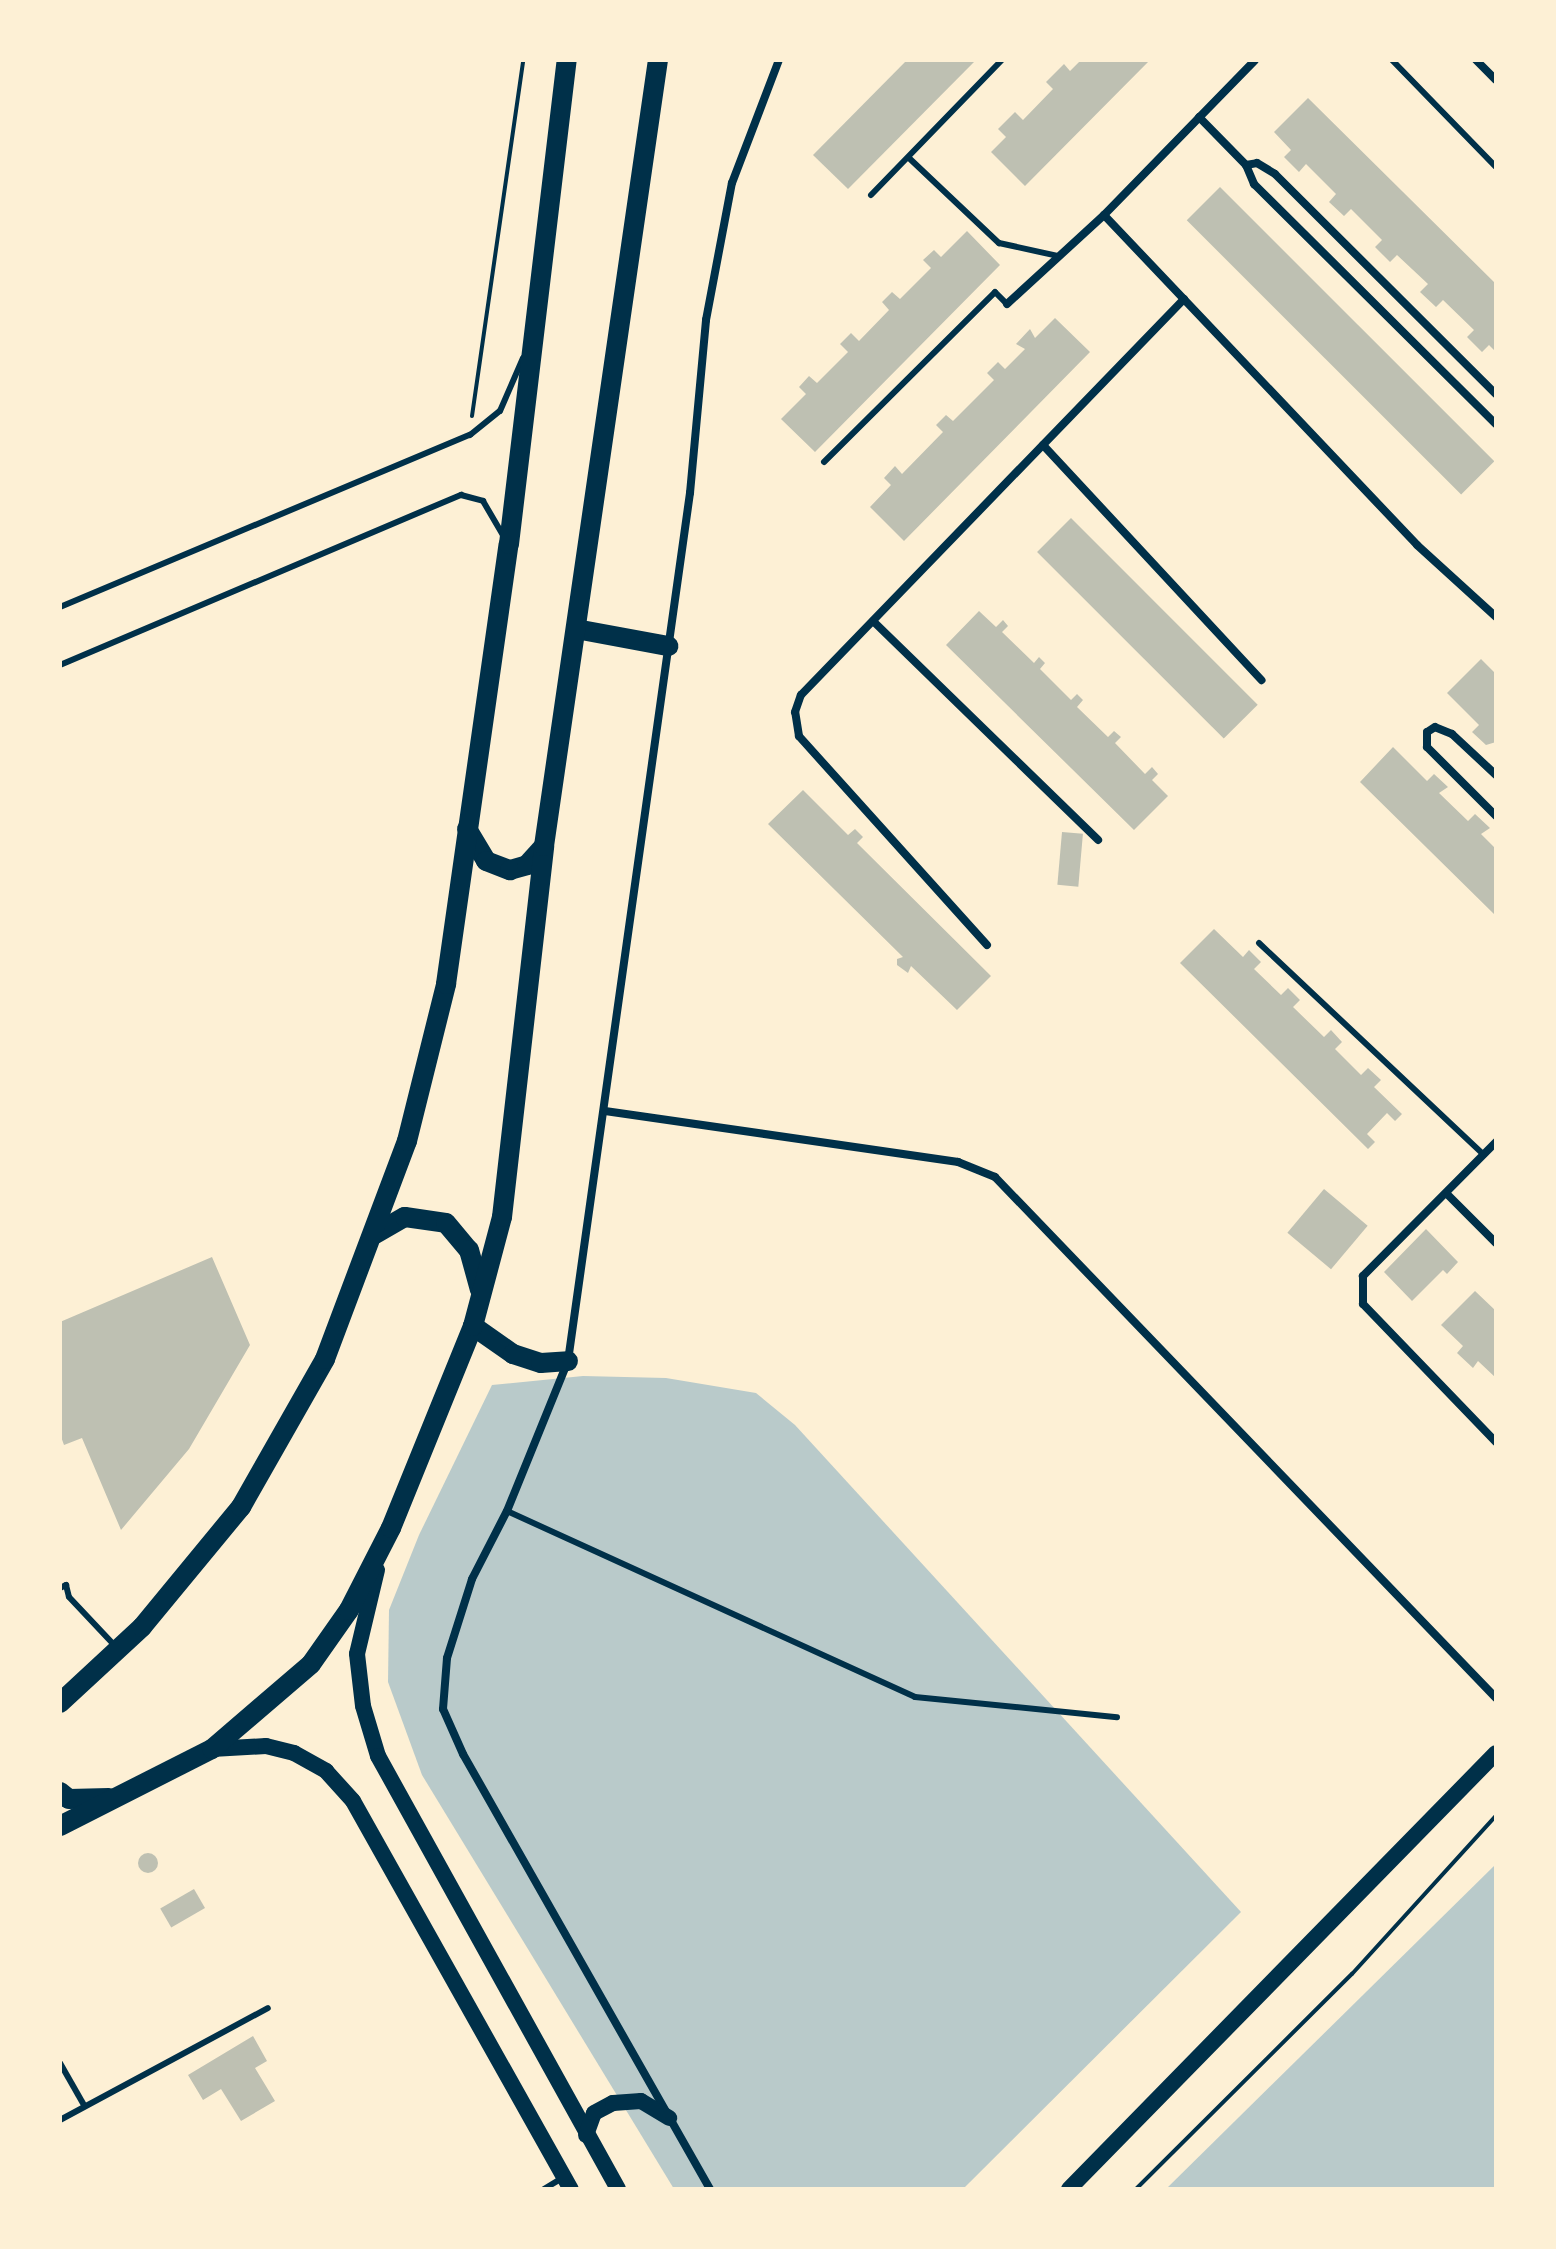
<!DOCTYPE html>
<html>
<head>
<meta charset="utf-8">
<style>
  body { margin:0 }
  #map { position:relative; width:1556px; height:2249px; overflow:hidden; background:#fdf0d5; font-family:Jost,sans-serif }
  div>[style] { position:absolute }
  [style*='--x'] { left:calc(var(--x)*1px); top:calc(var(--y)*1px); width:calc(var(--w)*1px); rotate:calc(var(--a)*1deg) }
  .green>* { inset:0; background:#b9caca }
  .building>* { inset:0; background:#bec0b2; transform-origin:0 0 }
  .round { border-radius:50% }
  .path>* { height:4px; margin:-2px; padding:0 2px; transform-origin:2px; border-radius:2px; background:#003049 }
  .service>* { height:6px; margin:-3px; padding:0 3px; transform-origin:3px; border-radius:3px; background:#003049 }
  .minor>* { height:8px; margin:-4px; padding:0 4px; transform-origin:4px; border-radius:4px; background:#003049 }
  .secondary>* { height:16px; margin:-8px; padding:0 8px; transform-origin:8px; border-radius:8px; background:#003049 }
  .primary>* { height:20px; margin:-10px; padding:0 10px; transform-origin:10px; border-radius:10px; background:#003049 }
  span { translate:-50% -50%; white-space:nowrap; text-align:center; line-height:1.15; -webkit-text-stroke:7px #fdf0d5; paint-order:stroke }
  .frame { position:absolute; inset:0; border:62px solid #fdf0d5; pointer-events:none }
</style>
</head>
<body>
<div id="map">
  <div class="green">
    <i style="clip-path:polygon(583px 1376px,666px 1378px,756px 1393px,795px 1425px,1241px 1912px,963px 2189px,674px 2189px,422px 1775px,388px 1682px,389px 1610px,419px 1535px,492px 1385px)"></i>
    <i style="clip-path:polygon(1496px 1864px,1496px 2189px,1166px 2189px)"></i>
  </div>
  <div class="building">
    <i style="clip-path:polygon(907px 60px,976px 60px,848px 189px,813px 155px)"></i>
    <i style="clip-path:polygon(1081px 60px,1150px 60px,1025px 186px,991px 152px,1006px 137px,998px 129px,1015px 112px,1023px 120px,1053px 89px,1046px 82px,1064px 64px,1070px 71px)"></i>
    <i style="clip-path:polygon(1308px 98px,1496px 284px,1496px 352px,1489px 345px,1482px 352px,1467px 337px,1474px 330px,1443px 300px,1436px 307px,1420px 292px,1428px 284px,1397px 255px,1390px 262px,1375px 247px,1382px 240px,1351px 209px,1344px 216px,1329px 202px,1336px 194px,1306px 164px,1299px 172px,1284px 157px,1291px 150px,1274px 132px)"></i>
    <i style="left:1220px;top:187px;width:388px;height:47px;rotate:45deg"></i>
    <i style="clip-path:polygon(967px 231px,1000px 265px,815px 452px,781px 419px,806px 394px,799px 387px,809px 376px,817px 383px,848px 352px,840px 344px,851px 333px,859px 341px,889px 310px,882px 302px,892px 292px,900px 299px,931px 268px,923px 260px,934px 250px,941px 257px)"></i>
    <i style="clip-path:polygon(1055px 318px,1090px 352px,904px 541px,870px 507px,891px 485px,884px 478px,895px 466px,902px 474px,943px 432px,936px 425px,946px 415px,953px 421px,994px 380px,987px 373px,998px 362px,1005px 369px,1025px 349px,1016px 344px,1030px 329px,1035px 338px)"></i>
    <i style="left:1071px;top:518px;width:264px;height:48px;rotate:45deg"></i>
    <i style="clip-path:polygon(979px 611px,996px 627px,1003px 620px,1008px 626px,1002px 632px,1034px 663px,1039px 657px,1045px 663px,1040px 669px,1071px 700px,1077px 694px,1083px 700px,1077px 707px,1108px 737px,1114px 731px,1121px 737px,1115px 743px,1145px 774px,1152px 767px,1158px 774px,1152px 780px,1168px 796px,1134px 830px,946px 645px)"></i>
    <i style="clip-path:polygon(1481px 659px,1496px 674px,1496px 742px,1486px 745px,1472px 732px,1479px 725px,1447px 693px)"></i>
    <i style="clip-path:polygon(1393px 747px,1427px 781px,1434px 774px,1448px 787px,1439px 793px,1468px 821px,1475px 814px,1490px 828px,1481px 834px,1496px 849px,1496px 916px,1360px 782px)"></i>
    <i style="clip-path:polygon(803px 790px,848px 835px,855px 829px,863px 837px,857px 843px,991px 976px,957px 1010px,911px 966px,908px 973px,897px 965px,897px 959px,903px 957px,768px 824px)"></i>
    <i style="left:1062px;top:832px;width:21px;height:53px;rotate:5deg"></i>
    <i style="clip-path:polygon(1214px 929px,1243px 957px,1249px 950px,1261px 962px,1254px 969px,1281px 995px,1288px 988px,1300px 1000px,1293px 1007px,1324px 1037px,1331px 1030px,1342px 1042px,1335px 1049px,1361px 1075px,1368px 1068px,1381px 1080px,1374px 1087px,1402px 1114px,1395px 1121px,1387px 1113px,1367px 1134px,1375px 1142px,1368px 1149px,1180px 963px)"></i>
    <i style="left:1324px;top:1189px;width:57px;height:57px;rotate:40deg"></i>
    <i style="clip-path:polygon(1426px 1229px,1458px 1262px,1447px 1274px,1443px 1270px,1412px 1301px,1384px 1272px)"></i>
    <i style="clip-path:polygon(212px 1257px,250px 1345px,189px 1449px,121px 1530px,82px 1438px,64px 1445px,60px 1434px,60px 1322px)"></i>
    <i style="clip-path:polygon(1475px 1291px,1496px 1311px,1496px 1378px,1478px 1361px,1473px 1368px,1457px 1353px,1463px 1346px,1441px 1325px)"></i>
    <i class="round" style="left:138px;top:1853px;width:20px;height:20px"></i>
    <i style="left:194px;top:1889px;width:22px;height:39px;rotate:60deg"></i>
    <i style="clip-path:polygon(253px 2036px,267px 2061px,255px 2068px,275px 2101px,241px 2121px,221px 2089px,203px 2100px,188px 2075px)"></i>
  </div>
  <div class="path">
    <i style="--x:472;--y:416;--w:360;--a:-81.8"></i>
    <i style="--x:1136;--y:2189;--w:305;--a:-44.9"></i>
    <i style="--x:1352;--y:1974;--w:214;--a:-47.7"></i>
  </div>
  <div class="service">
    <i style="--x:1392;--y:60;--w:149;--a:45.8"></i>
    <i style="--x:909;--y:158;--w:124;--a:43.4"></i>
    <i style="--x:999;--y:243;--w:60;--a:12.4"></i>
    <i style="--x:871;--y:195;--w:188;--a:-45.9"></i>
    <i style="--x:824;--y:462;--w:241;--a:-44.8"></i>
    <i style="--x:995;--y:292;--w:17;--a:45"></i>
    <i style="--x:60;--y:607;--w:445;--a:-22.8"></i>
    <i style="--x:470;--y:435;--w:38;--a:-39"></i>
    <i style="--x:500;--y:411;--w:58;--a:-66.5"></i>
    <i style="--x:60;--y:665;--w:436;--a:-23"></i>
    <i style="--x:461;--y:495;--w:23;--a:15"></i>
    <i style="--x:483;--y:501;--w:42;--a:59.7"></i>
    <i style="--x:1259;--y:943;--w:309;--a:43.3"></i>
    <i style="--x:507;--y:1511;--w:448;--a:24.5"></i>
    <i style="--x:915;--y:1697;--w:203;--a:5.7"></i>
    <i style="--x:60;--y:1588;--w:7;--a:-27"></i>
    <i style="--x:66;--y:1585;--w:12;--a:76"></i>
    <i style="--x:69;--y:1597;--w:70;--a:46.7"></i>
    <i style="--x:60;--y:2063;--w:48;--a:60.3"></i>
    <i style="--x:60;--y:2120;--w:236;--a:-28.3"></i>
    <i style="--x:544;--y:2189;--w:23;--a:-31"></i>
  </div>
  <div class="minor">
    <i style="--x:1476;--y:60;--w:28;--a:45"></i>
    <i style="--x:1199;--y:117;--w:67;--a:45.6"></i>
    <i style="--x:1246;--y:165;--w:21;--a:67"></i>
    <i style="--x:1254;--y:184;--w:341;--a:44.8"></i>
    <i style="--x:1246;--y:165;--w:11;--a:-10"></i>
    <i style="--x:1257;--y:163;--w:21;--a:31"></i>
    <i style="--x:1275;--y:174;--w:312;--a:44.9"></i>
    <i style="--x:1104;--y:215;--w:455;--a:46.5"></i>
    <i style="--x:1417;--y:545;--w:107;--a:42.3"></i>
    <i style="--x:1007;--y:304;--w:132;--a:-42.5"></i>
    <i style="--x:1104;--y:215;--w:216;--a:-45.7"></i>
    <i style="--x:1043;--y:445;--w:321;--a:47.1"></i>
    <i style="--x:873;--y:621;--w:314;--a:44.2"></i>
    <i style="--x:1496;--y:775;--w:60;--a:-137"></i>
    <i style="--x:1452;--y:734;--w:18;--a:-158"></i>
    <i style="--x:1435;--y:727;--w:9;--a:148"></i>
    <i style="--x:1427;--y:732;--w:15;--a:90"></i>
    <i style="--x:1427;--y:747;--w:98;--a:45"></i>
    <i style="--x:987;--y:945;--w:281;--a:-132"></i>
    <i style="--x:799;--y:736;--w:24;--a:-99"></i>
    <i style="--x:795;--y:712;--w:18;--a:-71"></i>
    <i style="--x:801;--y:695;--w:551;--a:-45.96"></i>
    <i style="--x:605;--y:1111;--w:357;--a:8.2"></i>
    <i style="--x:958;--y:1162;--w:40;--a:22"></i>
    <i style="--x:995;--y:1177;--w:723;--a:46.12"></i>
    <i style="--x:1496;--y:1142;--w:189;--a:134.8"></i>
    <i style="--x:1363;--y:1276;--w:28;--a:90"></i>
    <i style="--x:1363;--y:1304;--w:192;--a:46.1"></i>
    <i style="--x:1448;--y:1195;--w:68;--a:45"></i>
    <i style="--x:710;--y:2189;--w:500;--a:-119.59"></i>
    <i style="--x:463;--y:1754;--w:49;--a:-114"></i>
    <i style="--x:443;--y:1709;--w:51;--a:-85.5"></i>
    <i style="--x:447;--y:1658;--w:83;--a:-72.4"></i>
    <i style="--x:472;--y:1579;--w:76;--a:-62.8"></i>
    <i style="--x:507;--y:1511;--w:162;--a:-67.9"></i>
    <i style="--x:568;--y:1361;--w:877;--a:-82"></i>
    <i style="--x:690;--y:493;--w:174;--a:-84.7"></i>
    <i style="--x:706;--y:320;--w:139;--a:-79.3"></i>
    <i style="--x:732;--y:183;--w:132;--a:-69.1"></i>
  </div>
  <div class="secondary">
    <i style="--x:377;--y:1570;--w:86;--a:103.4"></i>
    <i style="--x:357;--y:1654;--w:52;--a:83.4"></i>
    <i style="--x:363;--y:1706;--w:52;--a:73.3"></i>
    <i style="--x:378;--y:1756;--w:495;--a:61"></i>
    <i style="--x:212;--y:1749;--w:54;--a:-3.2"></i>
    <i style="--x:266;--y:1746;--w:29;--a:14"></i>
    <i style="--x:294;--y:1753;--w:37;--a:29"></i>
    <i style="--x:326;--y:1771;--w:40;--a:48"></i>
    <i style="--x:353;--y:1801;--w:445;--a:60.7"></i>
    <i style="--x:586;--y:2135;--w:23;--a:-70"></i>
    <i style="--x:594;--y:2113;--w:21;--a:-28"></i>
    <i style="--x:613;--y:2103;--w:28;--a:-4"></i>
    <i style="--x:641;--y:2101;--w:33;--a:31"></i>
    <i style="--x:1069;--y:2189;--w:610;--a:-45.6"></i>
  </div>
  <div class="primary">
    <i style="--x:576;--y:629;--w:94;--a:10.5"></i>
    <i style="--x:467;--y:829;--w:37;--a:59"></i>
    <i style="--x:486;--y:861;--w:26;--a:21"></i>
    <i style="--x:510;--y:870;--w:18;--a:-16"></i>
    <i style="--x:527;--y:865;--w:25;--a:-48"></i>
    <i style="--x:375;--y:1234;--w:34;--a:-30"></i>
    <i style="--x:405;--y:1217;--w:41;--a:8.3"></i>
    <i style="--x:446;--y:1223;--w:35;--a:50"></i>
    <i style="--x:469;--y:1250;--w:41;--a:74.6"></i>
    <i style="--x:473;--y:1326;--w:49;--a:35"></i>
    <i style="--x:513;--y:1354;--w:29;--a:18"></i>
    <i style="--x:541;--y:1363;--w:27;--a:-4"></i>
    <i style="--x:60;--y:1703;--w:112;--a:-42.8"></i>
    <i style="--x:142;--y:1627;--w:156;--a:-50.5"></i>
    <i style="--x:241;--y:1507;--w:170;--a:-60.4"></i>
    <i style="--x:325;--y:1359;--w:233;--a:-69.4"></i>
    <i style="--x:407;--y:1141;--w:162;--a:-76"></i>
    <i style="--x:446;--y:984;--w:444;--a:-81.9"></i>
    <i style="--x:509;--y:544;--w:487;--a:-83.2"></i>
    <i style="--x:60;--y:1792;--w:11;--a:38"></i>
    <i style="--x:69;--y:1799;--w:40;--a:-1.4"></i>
    <i style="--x:60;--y:1826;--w:170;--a:-26.9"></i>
    <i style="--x:212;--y:1749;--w:130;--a:-40.6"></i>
    <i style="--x:311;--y:1664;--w:66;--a:-54.9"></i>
    <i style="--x:349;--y:1610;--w:92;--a:-62.9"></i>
    <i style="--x:391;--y:1528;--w:218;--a:-67.9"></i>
    <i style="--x:473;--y:1326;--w:113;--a:-75.1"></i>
    <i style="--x:502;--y:1217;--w:373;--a:-83.5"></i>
    <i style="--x:544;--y:846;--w:794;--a:-81.75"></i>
  </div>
  <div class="frame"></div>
</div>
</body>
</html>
